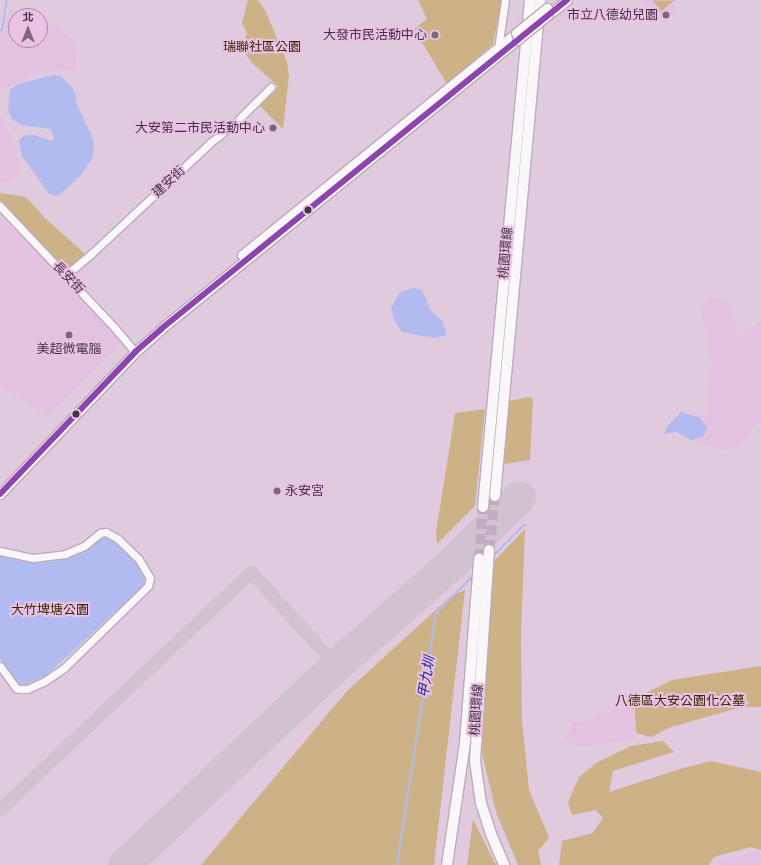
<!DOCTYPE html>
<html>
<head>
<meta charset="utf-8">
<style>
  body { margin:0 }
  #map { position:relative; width:761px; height:865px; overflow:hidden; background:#e0cbde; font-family:"Space Grotesk","Noto Sans TC",sans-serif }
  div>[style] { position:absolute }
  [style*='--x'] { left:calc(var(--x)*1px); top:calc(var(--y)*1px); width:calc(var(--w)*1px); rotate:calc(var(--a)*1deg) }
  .built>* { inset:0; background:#e3c1e0 }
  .green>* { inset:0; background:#cdb288 }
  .water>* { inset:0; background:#b1bbef }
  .stream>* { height:1.5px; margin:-0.75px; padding:0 0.75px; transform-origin:0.75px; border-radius:0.75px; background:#b1bbef }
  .taxiway>* { height:13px; margin:-6.5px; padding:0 6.5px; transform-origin:6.5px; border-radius:6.5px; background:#d0c3cf }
  .runway>* { height:33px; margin:-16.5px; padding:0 16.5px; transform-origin:16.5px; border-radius:16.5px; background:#d0c3cf }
  .highway-tunnel>* { height:10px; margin-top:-5px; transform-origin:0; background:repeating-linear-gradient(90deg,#c1adbf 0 10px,transparent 0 15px) }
  .roads { filter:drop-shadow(1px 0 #bbabba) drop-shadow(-1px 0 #bbabba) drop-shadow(0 1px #bbabba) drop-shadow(0 -1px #bbabba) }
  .minor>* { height:7px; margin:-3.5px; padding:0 3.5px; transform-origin:3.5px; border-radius:3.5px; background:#faf7fa }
  .major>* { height:9px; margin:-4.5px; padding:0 4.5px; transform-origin:4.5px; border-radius:4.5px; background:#faf7fa }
  .highway>* { height:10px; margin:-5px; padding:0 5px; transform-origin:5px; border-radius:5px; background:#faf7fa }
  .bridges { filter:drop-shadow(1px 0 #bbabba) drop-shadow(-1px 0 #bbabba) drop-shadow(0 1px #bbabba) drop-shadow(0 -1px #bbabba) }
  .major-bridge>* { height:9px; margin:-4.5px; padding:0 4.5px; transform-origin:4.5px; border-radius:4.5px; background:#faf7fa }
  .bus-1>* { height:6px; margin:-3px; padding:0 3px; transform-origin:3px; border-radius:3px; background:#8e44ad }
  .dots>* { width:11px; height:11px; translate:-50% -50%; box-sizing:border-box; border:2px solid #e9c2e5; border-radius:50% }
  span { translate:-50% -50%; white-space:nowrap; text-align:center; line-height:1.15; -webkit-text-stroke:4px #e9c2e5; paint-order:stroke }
  .poi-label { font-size:13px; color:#443443 }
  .right { translate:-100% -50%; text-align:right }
  .left { translate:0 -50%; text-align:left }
  .park-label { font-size:13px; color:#3a2b00 }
  .street-label { font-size:13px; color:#443443 }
  .water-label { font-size:14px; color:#20318c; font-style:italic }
  .north { position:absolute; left:8px; top:8px; width:40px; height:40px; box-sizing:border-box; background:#e9c2e5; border:1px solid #a789a4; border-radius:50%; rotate:0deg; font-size:11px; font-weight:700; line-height:16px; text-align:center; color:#443443 }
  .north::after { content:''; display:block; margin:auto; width:14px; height:18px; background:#7b6979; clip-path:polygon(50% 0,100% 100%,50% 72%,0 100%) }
</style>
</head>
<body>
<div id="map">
  <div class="built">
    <i style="clip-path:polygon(634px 0,677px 0,670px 19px,664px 23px,658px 10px)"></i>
    <i style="clip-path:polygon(9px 10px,28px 13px,32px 16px,16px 16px,16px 40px,40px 40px,40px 21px,62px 29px,75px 42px,76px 67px,70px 71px,40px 72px,0 90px,0 34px,5px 33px)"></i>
    <i style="clip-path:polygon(0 114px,18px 150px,19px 174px,5px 183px,0 182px)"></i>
    <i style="clip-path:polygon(0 216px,56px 271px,122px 343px,46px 417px,0 385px)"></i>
    <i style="clip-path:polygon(717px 298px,727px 300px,735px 320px,738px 336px,761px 322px,761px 421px,755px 426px,746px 440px,739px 447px,724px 450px,696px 442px,705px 421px,711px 364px,701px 303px)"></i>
    <i style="clip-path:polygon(634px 699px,634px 739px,581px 747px,565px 740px,573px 722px,580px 722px,620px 708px)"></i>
    <i style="clip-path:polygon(760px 850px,761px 865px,717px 865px,719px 861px)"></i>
  </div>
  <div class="green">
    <i style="clip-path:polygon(248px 0,258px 0,265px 10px,287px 62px,289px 76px,283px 129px,259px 105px,276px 90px,278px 86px,252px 63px,243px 51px,244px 40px,247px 33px,242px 23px)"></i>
    <i style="clip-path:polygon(418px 0,502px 0,493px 44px,447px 84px,414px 29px,427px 19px)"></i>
    <i style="clip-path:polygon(652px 0,660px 1px,675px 0,661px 11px)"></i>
    <i style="clip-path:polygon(0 193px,26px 197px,46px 219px,85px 254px,67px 270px,0 200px)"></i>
    <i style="clip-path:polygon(530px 397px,533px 400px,530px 460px,504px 464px,508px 401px)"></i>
    <i style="clip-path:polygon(485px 409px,475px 506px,437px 544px,436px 532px,455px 413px)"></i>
    <i style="clip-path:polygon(525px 529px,521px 635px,522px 720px,529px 790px,549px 838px,538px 851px,541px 865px,518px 865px,496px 812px,482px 753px,487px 628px,495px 560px)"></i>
    <i style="clip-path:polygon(465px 590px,434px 865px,201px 865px,347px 691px,451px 596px)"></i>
    <i style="clip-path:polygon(761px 666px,761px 707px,742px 707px,671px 727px,651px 737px,636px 733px,634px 699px,672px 680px)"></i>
    <i style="clip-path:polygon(663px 741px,674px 752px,613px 771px,609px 792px,683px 768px,711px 761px,761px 772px,761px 850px,751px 847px,714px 857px,709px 865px,559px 865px,562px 841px,593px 833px,603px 818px,596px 810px,572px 815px,568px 802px,579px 777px,596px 763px,631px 746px)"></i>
    <i style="clip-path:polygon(473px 819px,496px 865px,467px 865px)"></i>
  </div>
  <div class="water">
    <i style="clip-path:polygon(52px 75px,61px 76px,72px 87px,76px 96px,76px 102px,93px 139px,94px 149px,92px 159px,81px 175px,58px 196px,49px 194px,22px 156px,19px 142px,20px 138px,26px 135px,34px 135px,53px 141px,54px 136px,50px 129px,22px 125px,13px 120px,8px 111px,10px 90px,18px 84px)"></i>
    <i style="clip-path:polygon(414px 288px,422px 290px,431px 311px,442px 320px,447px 335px,434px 338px,402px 332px,394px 320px,391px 308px,400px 292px)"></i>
    <i style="clip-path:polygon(681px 412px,699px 417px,707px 427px,703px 437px,691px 440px,676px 432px,664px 434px,667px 426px)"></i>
    <i style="clip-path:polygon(101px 537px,109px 537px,139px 566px,145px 579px,142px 587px,47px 675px,20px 687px,0 658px,0 554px,34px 563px,53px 561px,74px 556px,91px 547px)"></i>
  </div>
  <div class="stream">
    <i style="--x:0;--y:31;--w:2;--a:-27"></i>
    <i style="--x:2;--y:30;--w:30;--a:-81"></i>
    <i style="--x:493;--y:556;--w:44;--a:-45"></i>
    <i style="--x:397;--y:865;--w:255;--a:-81.2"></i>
    <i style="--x:436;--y:613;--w:52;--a:-45"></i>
  </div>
  <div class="taxiway">
    <i style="--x:0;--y:809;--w:345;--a:-43.4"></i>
    <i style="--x:251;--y:572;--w:126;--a:47.6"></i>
  </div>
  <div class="runway">
    <i style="--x:124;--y:865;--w:291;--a:-43.3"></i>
    <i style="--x:336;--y:665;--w:147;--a:-41.4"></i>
    <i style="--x:446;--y:568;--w:102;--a:-44.2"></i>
  </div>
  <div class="highway-tunnel">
    <i style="--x:489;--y:550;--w:54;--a:-83.7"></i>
    <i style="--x:479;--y:559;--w:52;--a:-85.6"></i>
  </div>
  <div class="roads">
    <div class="minor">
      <i style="--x:498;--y:49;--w:49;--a:-81.9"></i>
      <i style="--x:0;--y:206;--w:166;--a:46.7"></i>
      <i style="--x:114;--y:327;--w:33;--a:50"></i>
      <i style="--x:66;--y:275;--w:33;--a:-40"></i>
      <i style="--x:91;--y:254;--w:164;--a:-43"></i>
      <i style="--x:211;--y:142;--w:31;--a:-38"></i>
      <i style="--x:235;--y:123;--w:51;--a:-45"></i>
      <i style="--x:0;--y:551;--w:34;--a:12"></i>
      <i style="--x:33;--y:558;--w:32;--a:-7"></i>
      <i style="--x:65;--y:554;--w:21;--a:-23"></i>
      <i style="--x:84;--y:546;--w:21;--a:-39"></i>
      <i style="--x:100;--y:533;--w:6;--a:-9"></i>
      <i style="--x:106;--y:532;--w:14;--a:30"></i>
      <i style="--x:118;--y:539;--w:28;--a:44"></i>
      <i style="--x:138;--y:558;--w:23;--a:59"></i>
      <i style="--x:150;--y:578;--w:8;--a:104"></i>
      <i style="--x:148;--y:586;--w:117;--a:135.7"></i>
      <i style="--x:64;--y:668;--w:25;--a:146"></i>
      <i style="--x:43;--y:682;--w:17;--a:156"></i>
      <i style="--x:27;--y:689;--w:8;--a:180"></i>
      <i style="--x:19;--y:689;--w:3;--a:-162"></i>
      <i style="--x:16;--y:688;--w:27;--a:-126"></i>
    </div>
    <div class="major">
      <i style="--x:548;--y:15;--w:24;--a:-38"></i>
      <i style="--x:242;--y:255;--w:353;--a:-39"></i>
      <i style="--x:0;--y:494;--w:196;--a:-46.4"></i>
      <i style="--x:135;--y:352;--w:35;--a:-41"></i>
      <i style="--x:161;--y:329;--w:459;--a:-39.1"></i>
    </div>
    <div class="highway">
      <i style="--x:495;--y:496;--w:498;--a:-84.8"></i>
      <i style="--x:483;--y:507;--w:509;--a:-84.7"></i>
      <i style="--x:489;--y:550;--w:211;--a:93.8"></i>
      <i style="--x:475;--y:761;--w:42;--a:81.9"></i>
      <i style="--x:481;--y:803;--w:33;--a:72"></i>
      <i style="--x:491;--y:834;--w:34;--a:67"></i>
      <i style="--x:447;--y:865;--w:123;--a:-81.6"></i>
      <i style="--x:465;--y:743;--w:185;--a:-85.6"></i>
    </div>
  </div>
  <div class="bridges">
    <div class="major-bridge">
      <i style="--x:516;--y:33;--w:40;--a:-39"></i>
      <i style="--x:517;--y:40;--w:40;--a:-39"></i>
    </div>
  </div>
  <div class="bus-1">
    <i style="--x:0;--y:494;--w:196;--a:-46.4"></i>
    <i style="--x:135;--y:352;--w:35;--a:-41"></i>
    <i style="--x:161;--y:329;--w:523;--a:-39.02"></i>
  </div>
  <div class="dots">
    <i style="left:666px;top:15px;background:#7b6979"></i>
    <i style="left:435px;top:35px;background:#7b6979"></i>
    <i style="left:273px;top:128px;background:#7b6979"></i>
    <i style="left:308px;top:210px;background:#443443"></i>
    <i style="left:69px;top:335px;background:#7b6979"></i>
    <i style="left:76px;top:414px;background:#443443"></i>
    <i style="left:277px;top:491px;background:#7b6979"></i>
  </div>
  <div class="poi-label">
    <span class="right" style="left:658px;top:15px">市立八德幼兒園</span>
    <span class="right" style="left:427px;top:35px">大發市民活動中心</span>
    <span class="right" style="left:265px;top:128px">大安第二市民活動中心</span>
    <span style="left:69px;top:349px">美超微電腦</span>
    <span class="left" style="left:285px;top:491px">永安宮</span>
  </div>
  <div class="park-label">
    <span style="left:262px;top:47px">瑞聯社區公園</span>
    <span style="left:50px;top:610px">大竹埤塘公園</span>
    <span style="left:680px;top:701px">八德區大安公園化公墓</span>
  </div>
  <div class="street-label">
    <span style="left:169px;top:182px;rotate:-43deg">建安街</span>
    <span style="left:506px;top:253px;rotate:-85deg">桃園環線</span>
    <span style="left:68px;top:278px;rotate:46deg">長安街</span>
    <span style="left:477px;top:710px;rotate:-86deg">桃園環線</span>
  </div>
  <div class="water-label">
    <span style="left:426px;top:677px;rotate:-81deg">甲九圳</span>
  </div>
  <div class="north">北</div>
</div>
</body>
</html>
